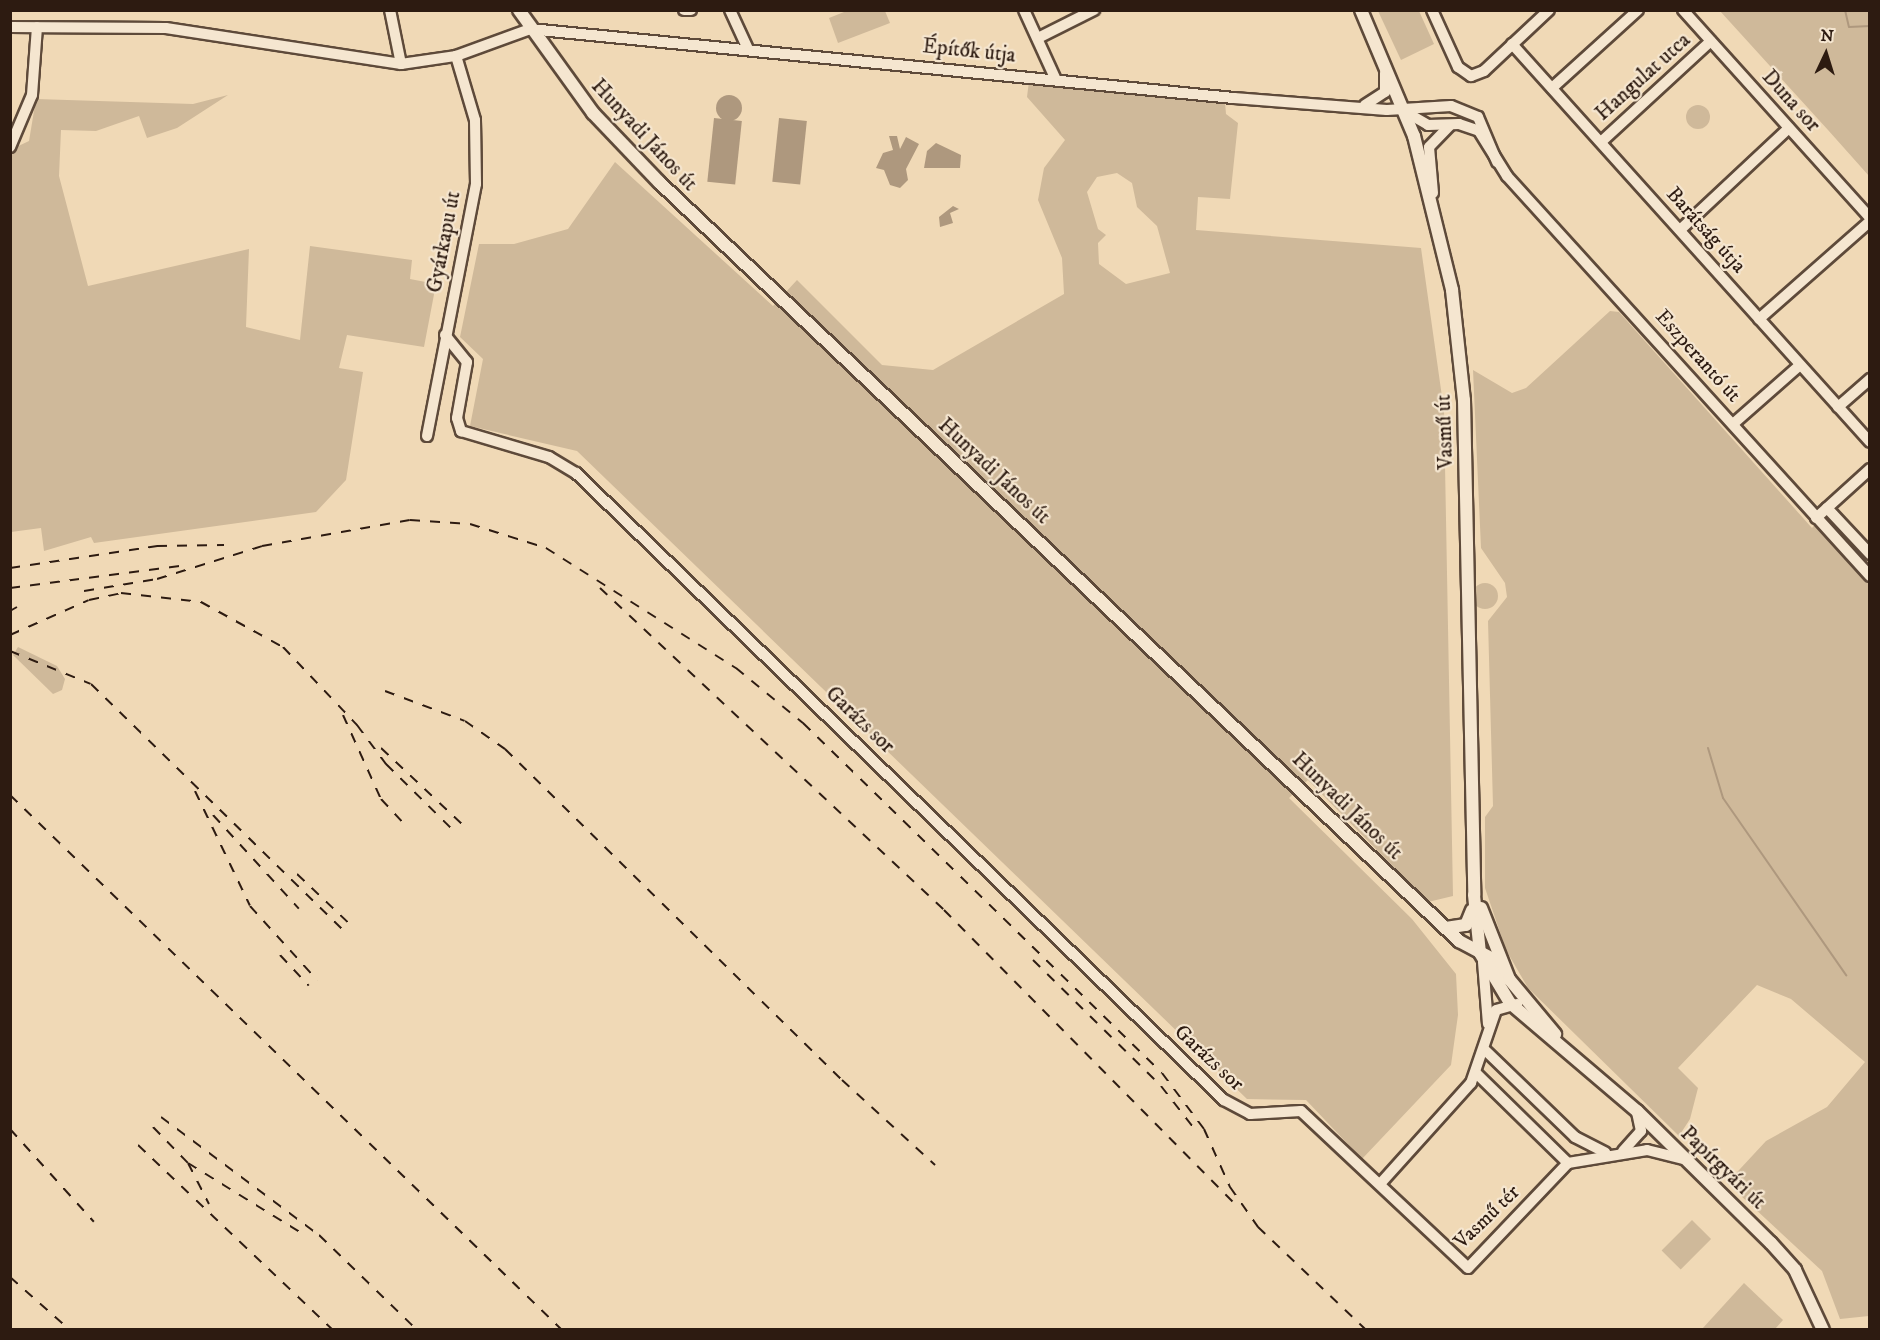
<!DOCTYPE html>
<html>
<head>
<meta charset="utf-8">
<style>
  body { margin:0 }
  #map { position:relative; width:1880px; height:1340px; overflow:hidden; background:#f0d9b6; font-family:"IM FELL DW Pica",serif }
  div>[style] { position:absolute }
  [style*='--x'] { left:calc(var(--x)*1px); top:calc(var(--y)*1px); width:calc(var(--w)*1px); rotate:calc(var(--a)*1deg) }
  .green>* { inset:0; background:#cfb99a; transform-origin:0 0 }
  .round { border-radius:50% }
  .water>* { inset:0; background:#ae987e; transform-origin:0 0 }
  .stream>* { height:2px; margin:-1px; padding:0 1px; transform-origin:1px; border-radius:1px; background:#ae987e }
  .roads { filter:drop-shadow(2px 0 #5e4a3a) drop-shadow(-2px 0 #5e4a3a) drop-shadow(0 2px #5e4a3a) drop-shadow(0 -2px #5e4a3a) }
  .minor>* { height:10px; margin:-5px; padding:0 5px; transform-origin:5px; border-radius:5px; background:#f5e6d0 }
  .tertiary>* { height:12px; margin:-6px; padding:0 6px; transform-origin:6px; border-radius:6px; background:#f5e6d0 }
  .rail>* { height:2px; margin-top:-1px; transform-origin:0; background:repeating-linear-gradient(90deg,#2d1b11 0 10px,transparent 0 20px) }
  span { translate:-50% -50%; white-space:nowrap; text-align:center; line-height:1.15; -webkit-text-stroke:4.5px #f5e6d0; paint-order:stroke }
  .street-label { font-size:21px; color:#2d1b11 }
  .frame { position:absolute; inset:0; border:12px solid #2d1b11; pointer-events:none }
  .north { position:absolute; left:1796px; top:24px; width:60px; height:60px; -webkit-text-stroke:4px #f5e6d0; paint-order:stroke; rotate:4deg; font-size:16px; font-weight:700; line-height:24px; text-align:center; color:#2d1b11 }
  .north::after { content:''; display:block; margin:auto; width:21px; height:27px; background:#2d1b11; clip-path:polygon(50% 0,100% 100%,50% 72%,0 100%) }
</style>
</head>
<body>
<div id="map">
  <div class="green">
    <i style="clip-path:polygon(849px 10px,885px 11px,890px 23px,838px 43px,829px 18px)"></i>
    <i style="clip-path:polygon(1378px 11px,1419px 11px,1434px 44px,1401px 60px)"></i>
    <i style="clip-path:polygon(1720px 11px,1869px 11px,1869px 176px,1828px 130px)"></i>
    <i style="clip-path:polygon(evenodd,1029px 81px,1225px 102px,1226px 114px,1238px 123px,1230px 199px,1198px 197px,1196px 230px,1421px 248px,1444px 411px,1453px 896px,1428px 902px,1308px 780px,1289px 798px,1412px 919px,1456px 974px,1458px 1015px,1451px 1065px,1362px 1159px,1306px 1100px,1247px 1099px,577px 451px,470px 426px,483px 359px,460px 337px,479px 244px,514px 244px,568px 229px,615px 162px,773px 306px,797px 280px,882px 365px,933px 370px,1064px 294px,1062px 258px,1038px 200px,1044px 168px,1065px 140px,1027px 97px,1029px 81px,1117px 173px,1132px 183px,1137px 207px,1157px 226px,1170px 273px,1126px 284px,1099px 264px,1098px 243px,1106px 235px,1098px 229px,1087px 192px,1097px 177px,1117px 173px)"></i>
    <i style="clip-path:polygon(228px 95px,177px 128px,147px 138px,139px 116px,96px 131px,61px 130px,59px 176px,88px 286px,249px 249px,246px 327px,300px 340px,310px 246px,412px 260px,410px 279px,436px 284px,424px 347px,347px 335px,339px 368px,363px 372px,346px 480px,316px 512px,94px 543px,91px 537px,44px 551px,41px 528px,11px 532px,10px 150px,29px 141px,36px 99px,193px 104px)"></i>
    <i class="round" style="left:1686px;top:105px;width:24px;height:24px"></i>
    <i style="clip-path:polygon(1610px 311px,1619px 312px,1812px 528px,1829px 508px,1869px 548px,1869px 1316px,1840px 1319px,1822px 1271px,1727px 1183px,1766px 1141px,1827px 1107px,1865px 1062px,1791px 999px,1757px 985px,1678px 1068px,1698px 1088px,1690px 1119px,1679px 1136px,1528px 988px,1506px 950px,1485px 888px,1485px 817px,1493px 806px,1488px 621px,1507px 597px,1505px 583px,1481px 548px,1473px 370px,1512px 393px,1526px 388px)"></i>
    <i class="round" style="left:1472px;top:583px;width:26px;height:26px"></i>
    <i style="clip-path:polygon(18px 647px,57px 666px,65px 679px,62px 690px,53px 694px,13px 655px)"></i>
    <i style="left:1692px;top:1220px;width:27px;height:43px;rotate:45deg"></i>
    <i style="clip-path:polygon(1744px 1283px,1783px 1320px,1775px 1329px,1702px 1329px)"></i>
  </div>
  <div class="water">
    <i class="round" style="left:716px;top:95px;width:26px;height:26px"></i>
    <i style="left:714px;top:118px;width:28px;height:64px;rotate:6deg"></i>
    <i style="left:779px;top:118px;width:28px;height:64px;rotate:6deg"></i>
    <i style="clip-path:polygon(889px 136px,897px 136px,900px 149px,906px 137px,919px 144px,906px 169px,908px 180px,900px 188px,890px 185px,884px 170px,876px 168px,883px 153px,893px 150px)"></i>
    <i style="clip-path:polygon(936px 143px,961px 155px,960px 168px,924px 168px,927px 151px)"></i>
    <i style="clip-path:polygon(953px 206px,959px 209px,950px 213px,953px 223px,940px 227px,939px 217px)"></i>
  </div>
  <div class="stream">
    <i style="--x:1845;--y:10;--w:17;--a:77"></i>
    <i style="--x:1849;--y:27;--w:21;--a:-3"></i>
    <i style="--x:1708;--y:748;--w:52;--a:73.3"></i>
    <i style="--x:1723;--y:798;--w:216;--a:55.2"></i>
  </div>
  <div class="roads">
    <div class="minor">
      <i style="--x:390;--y:10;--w:55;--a:78.5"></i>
      <i style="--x:684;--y:10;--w:7;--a:0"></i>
      <i style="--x:730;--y:10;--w:43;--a:65.2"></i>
      <i style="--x:1024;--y:10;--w:77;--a:65.4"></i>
      <i style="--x:1432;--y:10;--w:63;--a:65.5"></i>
      <i style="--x:1458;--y:67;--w:16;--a:35"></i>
      <i style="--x:1471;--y:76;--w:14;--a:-21"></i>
      <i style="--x:1484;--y:71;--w:89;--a:-43.2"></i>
      <i style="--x:1683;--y:10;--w:280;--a:48"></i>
      <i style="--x:10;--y:27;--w:156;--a:0.4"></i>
      <i style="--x:166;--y:28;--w:238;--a:8.7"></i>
      <i style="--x:401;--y:64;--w:56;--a:-8.3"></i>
      <i style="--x:456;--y:56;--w:79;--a:-20"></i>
      <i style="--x:530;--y:29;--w:707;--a:5.6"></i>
      <i style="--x:1234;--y:98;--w:153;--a:4.5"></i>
      <i style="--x:1387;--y:110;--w:64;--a:-3.6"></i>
      <i style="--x:1451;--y:106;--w:29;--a:22"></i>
      <i style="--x:1478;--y:117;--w:49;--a:67.1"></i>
      <i style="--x:1038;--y:38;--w:63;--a:-26.6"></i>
      <i style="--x:1512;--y:44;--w:535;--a:48.03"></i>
      <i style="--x:1552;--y:88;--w:116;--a:-42.2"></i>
      <i style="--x:1365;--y:105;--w:24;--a:-33"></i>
      <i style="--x:1385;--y:92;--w:19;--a:-90"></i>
      <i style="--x:1404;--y:111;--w:28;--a:30"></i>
      <i style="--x:1428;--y:125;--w:31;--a:-2"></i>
      <i style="--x:1459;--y:124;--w:21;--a:19"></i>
      <i style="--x:1479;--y:131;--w:53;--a:58.1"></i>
      <i style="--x:1507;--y:176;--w:540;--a:47.78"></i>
      <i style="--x:1601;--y:142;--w:149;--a:-42.6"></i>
      <i style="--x:10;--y:147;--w:56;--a:-67.1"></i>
      <i style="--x:32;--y:95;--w:68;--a:-85.8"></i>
      <i style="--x:1433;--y:193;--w:46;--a:-95"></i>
      <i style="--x:1429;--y:147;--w:30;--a:-46"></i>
      <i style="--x:1680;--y:230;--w:149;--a:-43.1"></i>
      <i style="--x:1759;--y:319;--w:148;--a:-41.4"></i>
      <i style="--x:445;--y:335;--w:35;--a:51"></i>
      <i style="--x:467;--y:362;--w:57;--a:100.1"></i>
      <i style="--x:457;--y:418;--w:14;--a:73"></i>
      <i style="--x:461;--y:431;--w:92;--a:16.5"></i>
      <i style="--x:549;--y:457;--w:31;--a:31"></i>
      <i style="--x:576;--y:473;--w:902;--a:44.06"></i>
      <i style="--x:1224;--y:1100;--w:30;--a:28"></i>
      <i style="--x:1250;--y:1114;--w:51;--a:-3.4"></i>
      <i style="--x:1301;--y:1111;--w:229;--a:43.2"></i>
      <i style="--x:1468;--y:1268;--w:145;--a:-46.4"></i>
      <i style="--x:1568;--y:1163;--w:80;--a:-9.3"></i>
      <i style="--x:1647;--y:1150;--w:38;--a:14"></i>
      <i style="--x:1838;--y:407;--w:43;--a:-41.2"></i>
      <i style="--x:1733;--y:424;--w:89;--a:-41.4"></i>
      <i style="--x:427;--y:436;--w:257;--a:-79"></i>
      <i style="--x:476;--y:184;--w:64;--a:-90.9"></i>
      <i style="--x:475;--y:120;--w:67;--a:-106.5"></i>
      <i style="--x:1827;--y:508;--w:63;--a:46.9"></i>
      <i style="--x:1816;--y:518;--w:73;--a:-42.2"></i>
      <i style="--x:1483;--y:962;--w:62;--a:85.4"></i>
      <i style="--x:1486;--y:1051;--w:124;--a:44"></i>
      <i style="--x:1575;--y:1137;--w:34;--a:27"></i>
      <i style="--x:1476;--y:1073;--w:129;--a:44.4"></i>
      <i style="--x:1623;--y:1151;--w:27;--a:-48"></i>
      <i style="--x:1641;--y:1131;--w:19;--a:-102"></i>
      <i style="--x:1380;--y:1184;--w:136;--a:-48"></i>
      <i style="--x:1471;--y:1083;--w:77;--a:-71.1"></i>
      <i style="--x:1496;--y:1010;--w:22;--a:-16"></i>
    </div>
    <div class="tertiary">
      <i style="--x:519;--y:10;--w:127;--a:54.3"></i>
      <i style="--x:593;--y:113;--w:95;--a:46.3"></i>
      <i style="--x:659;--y:182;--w:1103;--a:43.49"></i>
      <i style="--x:1459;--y:941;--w:40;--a:28"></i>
      <i style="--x:1494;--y:960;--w:24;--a:52"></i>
      <i style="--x:1361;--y:10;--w:137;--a:67.2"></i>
      <i style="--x:1414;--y:136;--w:159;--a:76.1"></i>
      <i style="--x:1452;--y:290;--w:111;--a:83.8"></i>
      <i style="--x:1464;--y:400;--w:495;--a:88.8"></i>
      <i style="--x:1474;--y:895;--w:58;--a:84.1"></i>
      <i style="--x:1480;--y:953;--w:58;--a:59"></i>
      <i style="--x:1510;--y:1003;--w:167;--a:40.4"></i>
      <i style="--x:1637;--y:1111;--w:188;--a:44.6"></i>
      <i style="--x:1771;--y:1243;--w:36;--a:48"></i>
      <i style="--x:1795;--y:1270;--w:66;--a:65"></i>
      <i style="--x:1481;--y:908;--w:76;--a:68.5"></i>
      <i style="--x:1509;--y:979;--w:72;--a:50.1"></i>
      <i style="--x:1446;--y:928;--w:20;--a:-9"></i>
      <i style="--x:1466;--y:925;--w:16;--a:-68"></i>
    </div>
  </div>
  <div class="rail">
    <i style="--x:10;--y:568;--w:149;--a:-8.5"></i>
    <i style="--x:157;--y:546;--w:67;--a:-0.9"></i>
    <i style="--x:10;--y:588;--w:171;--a:-7.4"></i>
    <i style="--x:600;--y:588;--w:471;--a:43.1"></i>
    <i style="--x:944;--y:910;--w:414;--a:45.3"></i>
    <i style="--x:84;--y:591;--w:74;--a:-9.3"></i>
    <i style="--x:157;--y:579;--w:110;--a:-17.4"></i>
    <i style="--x:262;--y:546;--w:150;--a:-10"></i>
    <i style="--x:410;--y:520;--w:60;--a:3.8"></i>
    <i style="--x:470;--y:524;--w:80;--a:17.5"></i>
    <i style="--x:546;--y:548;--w:225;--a:32.3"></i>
    <i style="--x:736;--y:668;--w:87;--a:39.4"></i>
    <i style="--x:803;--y:723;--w:501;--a:44.27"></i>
    <i style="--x:1162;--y:1073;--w:70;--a:53.1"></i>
    <i style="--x:1204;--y:1129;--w:64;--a:65.9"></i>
    <i style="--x:1230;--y:1187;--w:49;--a:55"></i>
    <i style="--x:1258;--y:1227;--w:149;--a:43.6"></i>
    <i style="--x:10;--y:611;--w:8;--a:-30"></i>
    <i style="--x:10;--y:635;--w:86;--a:-23.9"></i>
    <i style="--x:89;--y:600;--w:33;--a:-12"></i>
    <i style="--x:121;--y:593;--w:81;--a:6.4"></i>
    <i style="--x:201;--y:602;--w:94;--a:28.8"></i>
    <i style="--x:283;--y:647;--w:108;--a:46.5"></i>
    <i style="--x:357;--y:725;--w:49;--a:53.4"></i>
    <i style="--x:386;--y:764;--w:97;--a:44.6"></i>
    <i style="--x:10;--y:651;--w:87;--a:22.2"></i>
    <i style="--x:91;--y:684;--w:359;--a:44.3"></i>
    <i style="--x:385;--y:691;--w:85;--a:20.6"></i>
    <i style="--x:465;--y:721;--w:49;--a:35"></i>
    <i style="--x:505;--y:749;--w:472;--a:44.5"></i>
    <i style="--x:842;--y:1080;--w:126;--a:42.4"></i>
    <i style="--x:343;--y:715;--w:92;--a:65.7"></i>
    <i style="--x:381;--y:799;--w:37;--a:47"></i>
    <i style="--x:381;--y:748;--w:111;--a:43.2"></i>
    <i style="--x:195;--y:791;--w:127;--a:64.4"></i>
    <i style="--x:250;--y:906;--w:100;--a:47.8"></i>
    <i style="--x:10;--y:795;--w:769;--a:44.1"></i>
    <i style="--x:213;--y:815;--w:127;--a:47.5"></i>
    <i style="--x:297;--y:874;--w:79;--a:43.5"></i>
    <i style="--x:280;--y:955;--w:42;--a:46.9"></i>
    <i style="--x:1033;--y:960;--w:180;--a:44.5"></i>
    <i style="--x:1161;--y:1086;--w:57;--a:52.1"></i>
    <i style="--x:161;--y:1117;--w:197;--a:36.8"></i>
    <i style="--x:319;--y:1235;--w:136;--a:44.1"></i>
    <i style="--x:153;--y:1127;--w:50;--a:45.8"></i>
    <i style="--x:188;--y:1163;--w:46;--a:62.9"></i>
    <i style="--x:10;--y:1129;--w:125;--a:47.9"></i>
    <i style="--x:138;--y:1145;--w:269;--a:43.5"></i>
    <i style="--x:188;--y:1163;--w:135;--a:31.7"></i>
    <i style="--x:10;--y:1277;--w:80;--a:41.5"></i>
  </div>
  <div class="street-label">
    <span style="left:969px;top:51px;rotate:6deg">Építők útja</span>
    <span style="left:1643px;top:77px;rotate:-42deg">Hangulat utca</span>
    <span style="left:1791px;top:101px;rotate:48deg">Duna sor</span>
    <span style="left:644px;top:135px;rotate:47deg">Hunyadi János út</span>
    <span style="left:1706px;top:230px;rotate:48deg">Barátság útja</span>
    <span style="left:444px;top:242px;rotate:-79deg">Gyárkapu út</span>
    <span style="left:1698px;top:356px;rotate:48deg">Eszperantó út</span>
    <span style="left:1445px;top:432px;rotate:-92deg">Vasmű út</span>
    <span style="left:994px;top:471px;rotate:43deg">Hunyadi János út</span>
    <span style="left:860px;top:720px;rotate:44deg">Garázs sor</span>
    <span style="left:1347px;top:806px;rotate:44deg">Hunyadi János út</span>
    <span style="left:1209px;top:1058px;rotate:43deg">Garázs sor</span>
    <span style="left:1723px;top:1168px;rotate:44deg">Papírgyári út</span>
    <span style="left:1487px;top:1217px;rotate:-44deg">Vasmű tér</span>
  </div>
  <div class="frame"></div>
  <div class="north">N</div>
</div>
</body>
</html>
